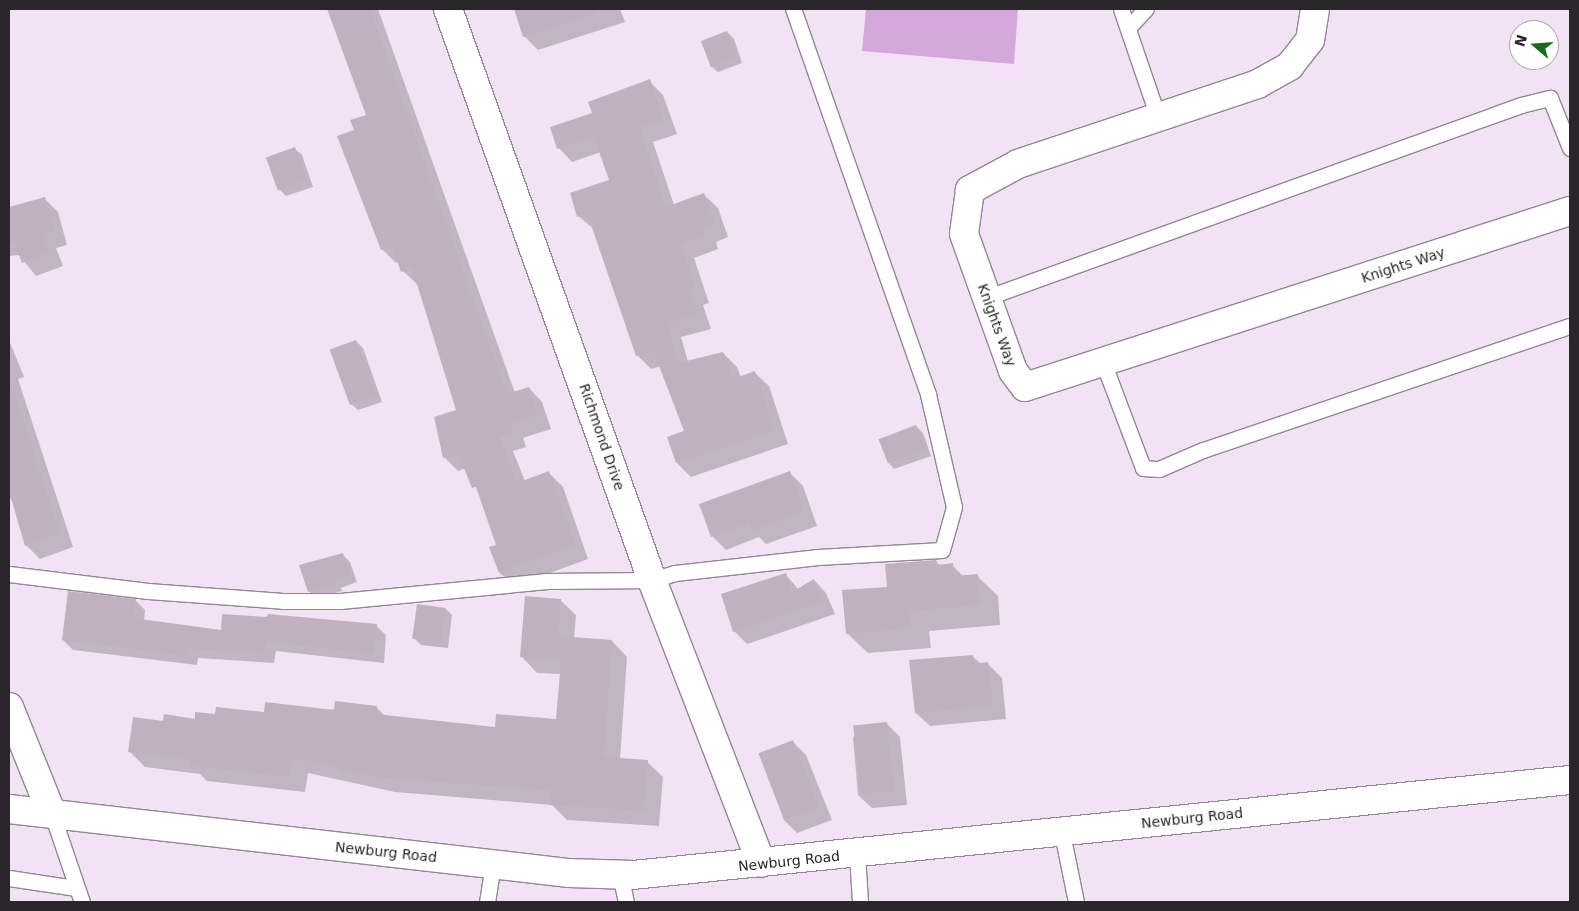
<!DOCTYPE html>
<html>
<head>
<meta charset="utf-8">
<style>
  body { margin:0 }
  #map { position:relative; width:1579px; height:911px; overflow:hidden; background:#f2e3f4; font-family:"DejaVu Sans",sans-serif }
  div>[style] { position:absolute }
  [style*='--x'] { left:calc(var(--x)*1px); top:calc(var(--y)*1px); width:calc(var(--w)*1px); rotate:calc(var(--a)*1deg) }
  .green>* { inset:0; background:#d4a8da }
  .shadow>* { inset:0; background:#0003 }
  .building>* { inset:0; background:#c0b1c1; transform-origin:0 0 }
  .roads { filter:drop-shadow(1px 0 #938695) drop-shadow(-1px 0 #938695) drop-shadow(0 1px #938695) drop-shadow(0 -1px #938695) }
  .service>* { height:15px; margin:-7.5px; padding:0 7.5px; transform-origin:7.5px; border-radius:7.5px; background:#fff }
  .minor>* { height:28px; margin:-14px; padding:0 14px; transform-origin:14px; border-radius:14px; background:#fff }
  .secondary>* { height:28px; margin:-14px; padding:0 14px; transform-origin:14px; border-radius:14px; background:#fff }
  span { translate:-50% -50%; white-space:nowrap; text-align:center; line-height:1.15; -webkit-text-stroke:4px #fff; paint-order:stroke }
  .street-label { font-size:14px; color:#2a252b }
  .frame { position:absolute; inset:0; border:10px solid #2a252b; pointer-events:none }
  .north { position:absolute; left:1509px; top:20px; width:50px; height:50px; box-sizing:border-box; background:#fff; border:1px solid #aaa8aa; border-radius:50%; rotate:288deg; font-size:14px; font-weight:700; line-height:20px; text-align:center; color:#2a252b }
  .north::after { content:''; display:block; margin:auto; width:18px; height:22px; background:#186d15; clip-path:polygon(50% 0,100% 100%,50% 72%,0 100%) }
</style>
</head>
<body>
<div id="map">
  <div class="green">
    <i style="clip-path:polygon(866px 9px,1018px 9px,1014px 64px,862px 51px)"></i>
  </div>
  <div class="shadow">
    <i style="clip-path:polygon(328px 9px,378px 9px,515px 393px,529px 388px,542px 402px,551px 429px,523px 438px,526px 447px,513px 451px,525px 481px,549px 473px,563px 487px,588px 559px,514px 586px,500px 573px,497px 546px,479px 493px,466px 468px,458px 471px,444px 457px,457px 411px,418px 285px,403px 271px,399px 262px,396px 263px,382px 249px,356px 131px,368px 115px)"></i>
    <i style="clip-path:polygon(515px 9px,620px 9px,625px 22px,538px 50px,524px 36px)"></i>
    <i style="clip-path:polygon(727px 32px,734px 39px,742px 63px,718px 72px,711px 66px)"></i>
    <i style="clip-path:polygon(649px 81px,663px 95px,677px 134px,653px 142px,674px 205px,704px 195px,718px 208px,728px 237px,716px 242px,718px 249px,694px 258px,709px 303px,703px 305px,711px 329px,681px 337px,688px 362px,723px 353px,737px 367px,741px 378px,755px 373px,769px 386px,788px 444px,691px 477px,677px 463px,669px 438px,685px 432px,661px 366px,651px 369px,637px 355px,594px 229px,578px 216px,611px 181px,601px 152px,572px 162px,559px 148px,593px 114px)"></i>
    <i style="clip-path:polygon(295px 149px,302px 155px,313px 187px,286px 196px,279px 189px)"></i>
    <i style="clip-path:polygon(44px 198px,58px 212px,67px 245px,56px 248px,63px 266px,36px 276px,19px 255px,9px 256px,9px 208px)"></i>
    <i style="clip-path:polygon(9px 340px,24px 377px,18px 379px,73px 547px,40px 559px,26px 545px,13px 502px,9px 497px)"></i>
    <i style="clip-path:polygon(356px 341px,363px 348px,382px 402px,358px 410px,351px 404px)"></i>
    <i style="clip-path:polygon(916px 426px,923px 433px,931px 456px,894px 469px,888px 462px)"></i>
    <i style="clip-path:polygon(789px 472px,803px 486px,817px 526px,766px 544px,759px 537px,726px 550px,712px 536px)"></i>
    <i style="clip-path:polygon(343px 555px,350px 562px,357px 582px,341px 588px,342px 591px,316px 598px,309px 591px,300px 566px)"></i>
    <i style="clip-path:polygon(936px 561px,940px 566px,952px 565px,964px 577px,977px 576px,998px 596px,1000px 625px,929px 631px,931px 648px,868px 653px,847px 633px,888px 588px)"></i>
    <i style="clip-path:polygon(785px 574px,799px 590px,814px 580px,826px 593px,835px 614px,747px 644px,734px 631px)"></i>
    <i style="clip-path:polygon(135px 600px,145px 610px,144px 621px,222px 631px,268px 618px,376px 626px,386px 635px,384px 663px,276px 651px,274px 663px,198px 658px,197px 665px,73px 650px,63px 640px)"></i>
    <i style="clip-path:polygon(560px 600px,576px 615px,574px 638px,612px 641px,627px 657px,620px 760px,647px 762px,663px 777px,659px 826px,567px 820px,552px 805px,395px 792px,308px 773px,305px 792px,207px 781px,200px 774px,145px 767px,129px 751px,164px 722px,217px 716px,376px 707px,386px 717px,496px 728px,557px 720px,561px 674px,537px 673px,522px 657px)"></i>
    <i style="clip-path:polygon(446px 609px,452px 615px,448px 648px,421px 645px,414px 638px)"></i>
    <i style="clip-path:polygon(972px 656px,981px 664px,988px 664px,1002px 678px,1006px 719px,930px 726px,916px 713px)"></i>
    <i style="clip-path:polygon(886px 723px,900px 737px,907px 805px,872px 808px,858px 795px,853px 737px)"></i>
    <i style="clip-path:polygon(792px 741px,806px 755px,832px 820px,797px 833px,783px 819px)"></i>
  </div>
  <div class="building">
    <i style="clip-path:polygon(327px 9px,370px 9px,507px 394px,529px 387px,538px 415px,510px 424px,513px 433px,500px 437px,517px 483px,549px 471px,575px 545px,499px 573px,489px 547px,496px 545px,476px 487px,472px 488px,458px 453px,443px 458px,434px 417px,456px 410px,412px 268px,401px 272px,392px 246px,381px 250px,337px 136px,354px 130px,350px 120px,366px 115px)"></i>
    <i style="clip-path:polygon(514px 9px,594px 9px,595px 14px,523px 37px)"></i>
    <i style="left:727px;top:31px;width:28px;height:28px;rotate:69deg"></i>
    <i style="clip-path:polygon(650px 79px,664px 120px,640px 128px,666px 207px,704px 193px,715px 223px,703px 228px,705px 236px,681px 244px,696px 289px,690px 291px,698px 315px,668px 323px,678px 363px,723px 352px,733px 379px,755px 371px,775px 430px,676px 463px,667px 437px,684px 431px,653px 350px,636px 356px,587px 213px,577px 217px,570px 193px,609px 180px,594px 137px,557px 149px,550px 127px,592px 113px,588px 102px)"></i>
    <i style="left:295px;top:147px;width:35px;height:31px;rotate:70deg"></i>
    <i style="clip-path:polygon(45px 197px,54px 231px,43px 234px,50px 252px,22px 263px,14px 242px,9px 244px,9px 207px)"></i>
    <i style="left:356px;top:340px;width:59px;height:28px;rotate:70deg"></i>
    <i style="clip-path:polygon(12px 385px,60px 533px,25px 546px,9px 491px,9px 386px)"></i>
    <i style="left:916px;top:425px;width:26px;height:40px;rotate:69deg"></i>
    <i style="clip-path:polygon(790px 471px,804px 512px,751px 531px,749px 523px,711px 537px,699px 504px)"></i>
    <i style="clip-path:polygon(343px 553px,351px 576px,335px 581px,336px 584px,308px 592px,299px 565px)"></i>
    <i style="clip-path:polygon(936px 560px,937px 565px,953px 563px,954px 576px,978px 574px,980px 605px,909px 611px,911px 628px,846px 634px,842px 590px,887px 587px,885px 564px)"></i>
    <i style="clip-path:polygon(786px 573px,792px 592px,814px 579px,823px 602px,733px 632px,721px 594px)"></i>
    <i style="clip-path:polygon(68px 591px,136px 599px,133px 618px,221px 630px,222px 614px,267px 617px,268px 614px,377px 624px,374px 654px,266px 642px,265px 653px,188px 649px,187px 656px,62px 640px)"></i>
    <i style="clip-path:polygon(525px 596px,561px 599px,558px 636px,612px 640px,604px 757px,648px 760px,644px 811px,550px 805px,551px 791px,378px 777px,339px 771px,339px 766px,292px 758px,290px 777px,190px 766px,190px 760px,128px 752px,133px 717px,163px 721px,164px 714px,195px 719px,195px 712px,215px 714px,216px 707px,264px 712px,265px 702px,334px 710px,335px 701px,377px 706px,376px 714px,495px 727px,496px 714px,556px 719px,561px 661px,520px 657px)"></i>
    <i style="left:417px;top:604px;width:29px;height:35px;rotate:8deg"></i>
    <i style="clip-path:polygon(973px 655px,974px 664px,988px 662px,993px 706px,915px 713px,909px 660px)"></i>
    <i style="left:887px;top:722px;width:69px;height:34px;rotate:84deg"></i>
    <i style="left:793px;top:740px;width:72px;height:37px;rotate:69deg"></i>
  </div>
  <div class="roads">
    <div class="service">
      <i style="--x:1121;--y:9;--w:114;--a:71.1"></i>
      <i style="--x:1128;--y:28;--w:26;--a:-47"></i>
      <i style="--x:988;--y:297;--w:567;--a:-19.81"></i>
      <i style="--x:1521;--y:105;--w:30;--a:-14"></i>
      <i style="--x:1550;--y:98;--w:54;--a:68.2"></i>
      <i style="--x:1103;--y:362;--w:113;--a:69.3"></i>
      <i style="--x:1143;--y:468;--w:16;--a:4"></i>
      <i style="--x:1159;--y:469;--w:48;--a:-23.4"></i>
      <i style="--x:1203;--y:450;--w:387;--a:-18.7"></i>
      <i style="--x:9;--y:574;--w:140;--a:7"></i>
      <i style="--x:148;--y:591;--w:135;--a:4.2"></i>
      <i style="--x:283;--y:601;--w:57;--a:0"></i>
      <i style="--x:340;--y:601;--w:208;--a:-5.5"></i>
      <i style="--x:547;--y:581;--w:105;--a:-0.5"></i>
      <i style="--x:652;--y:580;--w:24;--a:-17"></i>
      <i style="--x:675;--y:573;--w:144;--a:-6.4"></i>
      <i style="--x:818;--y:557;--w:124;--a:-3.2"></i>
      <i style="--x:942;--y:550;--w:45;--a:-74.4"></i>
      <i style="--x:954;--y:507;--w:116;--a:-103"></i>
      <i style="--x:928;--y:394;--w:408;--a:-109.3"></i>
      <i style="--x:52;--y:814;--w:93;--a:71.2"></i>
      <i style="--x:1062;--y:833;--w:70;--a:78.5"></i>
      <i style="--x:857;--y:854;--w:48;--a:86.4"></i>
      <i style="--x:620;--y:874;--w:29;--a:78"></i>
      <i style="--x:9;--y:878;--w:68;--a:8.5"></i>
      <i style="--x:487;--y:902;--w:38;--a:-81"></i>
    </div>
    <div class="minor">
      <i style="--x:448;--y:9;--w:606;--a:70.34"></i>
      <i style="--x:652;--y:580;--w:303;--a:68.9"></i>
      <i style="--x:1315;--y:9;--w:31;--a:99"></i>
      <i style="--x:1310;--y:40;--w:33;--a:128"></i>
      <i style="--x:1290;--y:66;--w:37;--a:151"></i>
      <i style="--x:1258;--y:84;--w:253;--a:161.6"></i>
      <i style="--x:1018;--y:164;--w:55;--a:151.6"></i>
      <i style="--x:970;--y:190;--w:44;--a:97.8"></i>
      <i style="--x:964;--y:234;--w:145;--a:70.3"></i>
      <i style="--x:1013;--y:371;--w:20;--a:53"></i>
      <i style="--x:1025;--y:387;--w:573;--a:-17.9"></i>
      <i style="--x:9;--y:707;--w:115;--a:68.1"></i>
    </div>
    <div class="secondary">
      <i style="--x:9;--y:809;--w:564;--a:6.52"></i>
      <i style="--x:569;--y:873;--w:64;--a:1.8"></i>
      <i style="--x:633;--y:875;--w:942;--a:-5.79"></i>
    </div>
  </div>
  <div class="street-label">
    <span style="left:1403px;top:265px;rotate:-18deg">Knights Way</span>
    <span style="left:997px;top:325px;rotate:70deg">Knights Way</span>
    <span style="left:602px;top:437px;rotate:71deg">Richmond Drive</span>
    <span style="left:1192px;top:818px;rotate:-6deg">Newburg Road</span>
    <span style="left:386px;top:852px;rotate:6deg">Newburg Road</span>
    <span style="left:789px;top:861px;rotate:-6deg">Newburg Road</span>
  </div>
  <div class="frame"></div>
  <div class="north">N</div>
</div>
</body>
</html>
